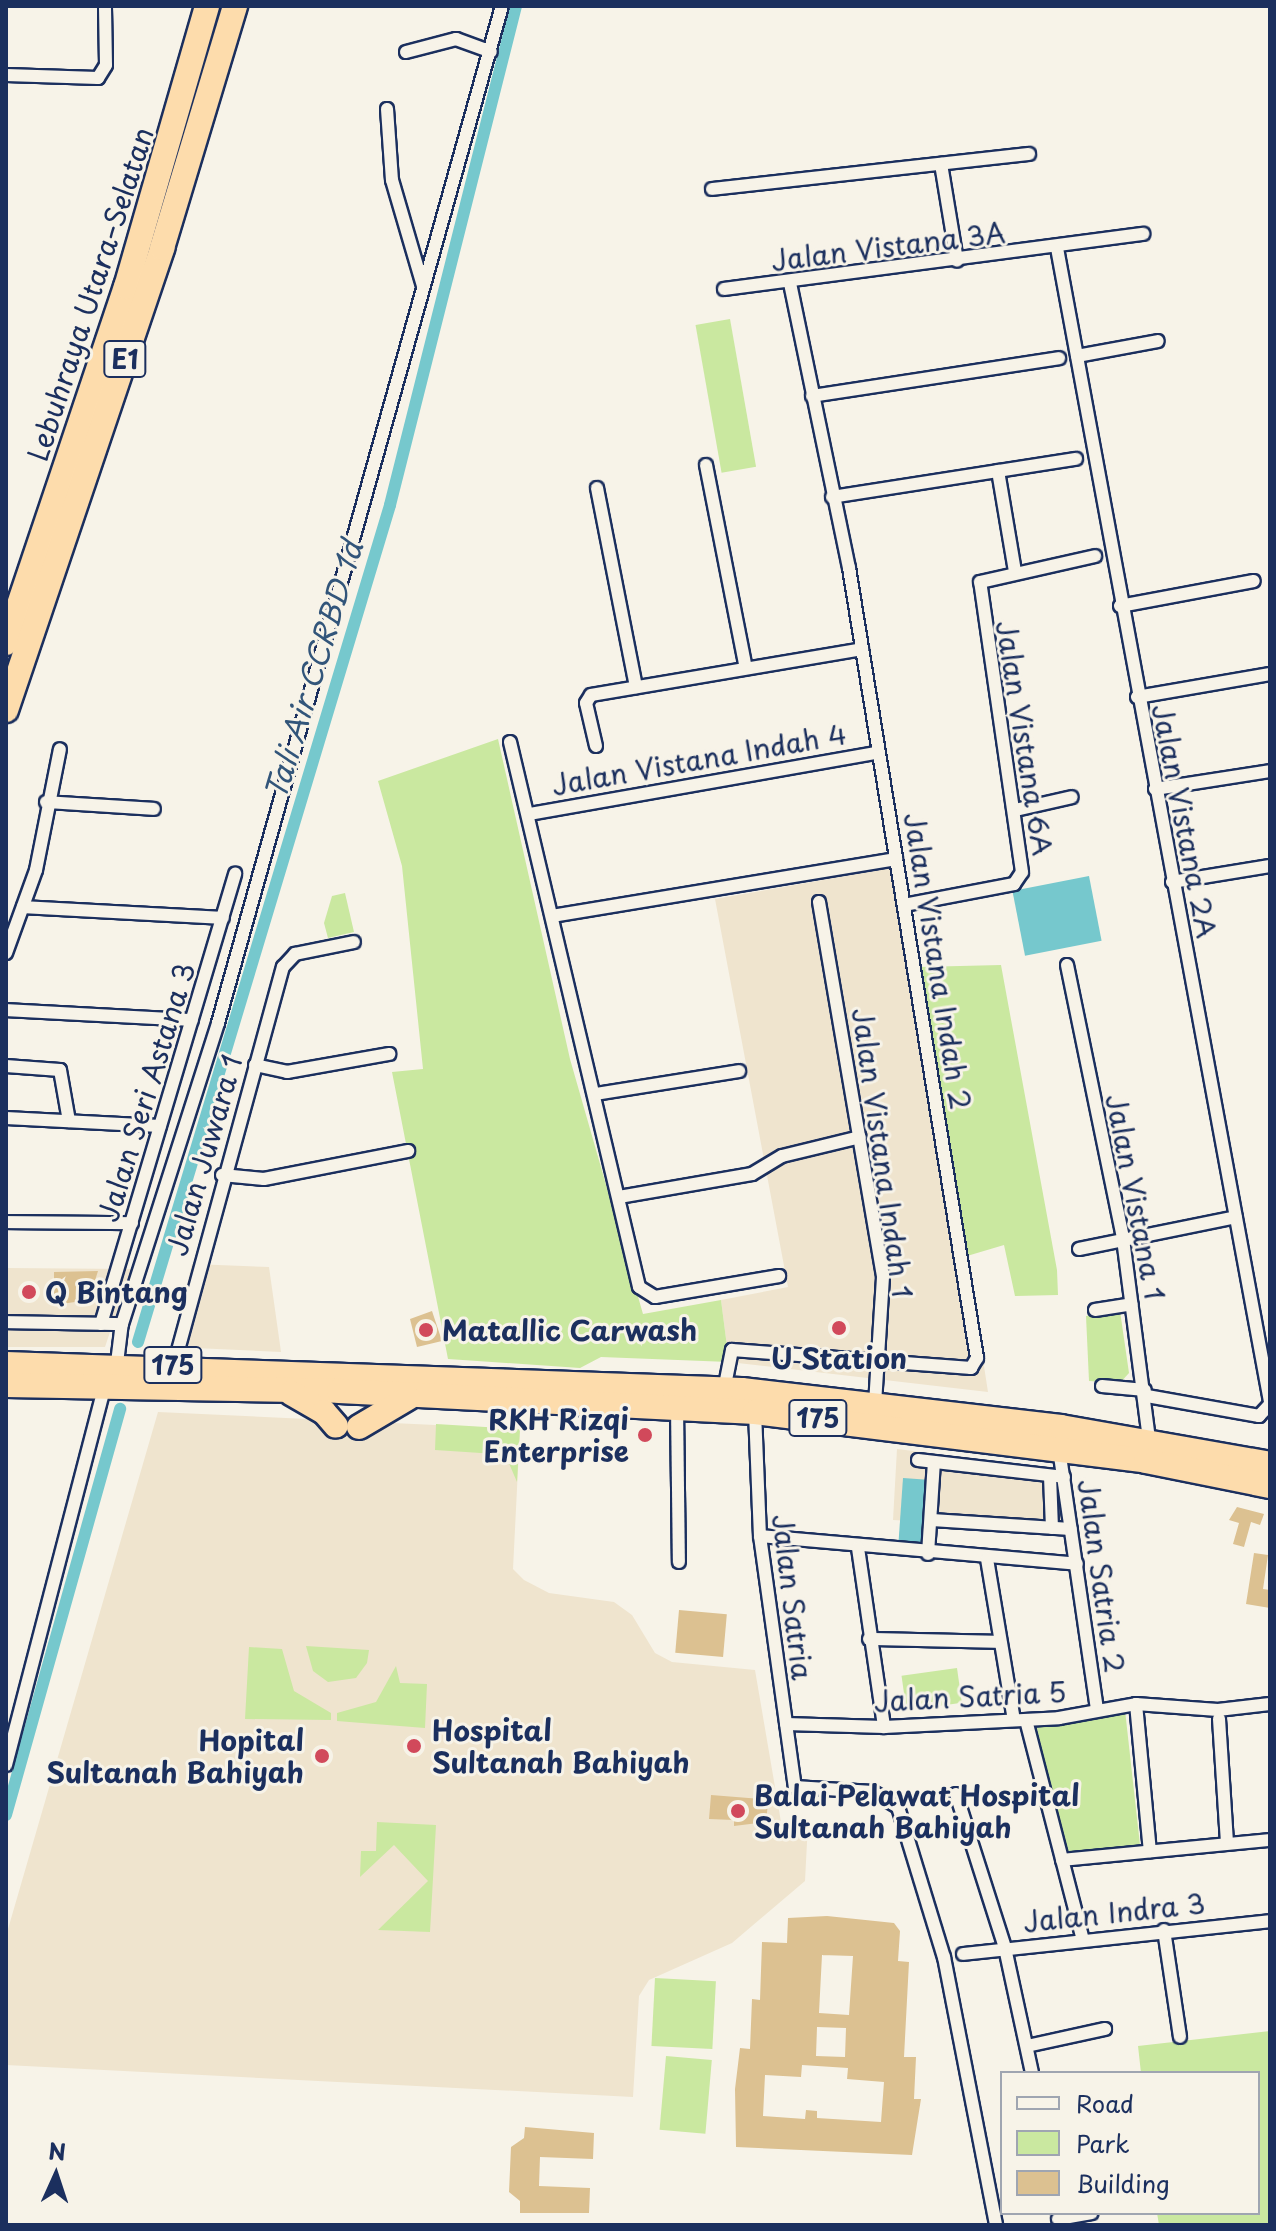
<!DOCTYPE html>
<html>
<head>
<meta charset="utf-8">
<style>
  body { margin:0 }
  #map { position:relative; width:1276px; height:2231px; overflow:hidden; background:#f7f3e8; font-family:"Playpen Sans",sans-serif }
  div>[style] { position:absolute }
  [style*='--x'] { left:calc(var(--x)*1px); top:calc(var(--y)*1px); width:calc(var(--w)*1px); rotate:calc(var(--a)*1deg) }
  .built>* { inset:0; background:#efe4ce }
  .green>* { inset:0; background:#cae8a0; transform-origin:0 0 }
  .water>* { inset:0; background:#76c8cd; transform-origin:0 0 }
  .canal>* { height:12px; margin:-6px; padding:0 6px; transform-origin:6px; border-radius:6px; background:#76c8cd }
  .building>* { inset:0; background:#dcc191; transform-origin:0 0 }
  .roads { filter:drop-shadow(2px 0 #1b2f5e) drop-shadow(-2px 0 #1b2f5e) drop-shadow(0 2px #1b2f5e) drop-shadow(0 -2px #1b2f5e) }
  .street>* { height:12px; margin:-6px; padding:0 6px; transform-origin:6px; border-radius:6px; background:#f7f3e8 }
  .highway>* { height:24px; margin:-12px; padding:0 12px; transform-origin:12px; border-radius:12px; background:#fddcac }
  .dots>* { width:22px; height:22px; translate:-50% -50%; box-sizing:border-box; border:4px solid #f7f3e8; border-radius:50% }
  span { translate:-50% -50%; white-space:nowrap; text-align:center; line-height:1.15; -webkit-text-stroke:6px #f7f3e8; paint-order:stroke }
  .shield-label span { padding:2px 6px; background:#f7f3e8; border:2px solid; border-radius:6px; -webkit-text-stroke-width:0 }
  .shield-label { font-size:26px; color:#1b2f5e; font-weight:700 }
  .street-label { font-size:28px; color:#1b2f5e }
  .poi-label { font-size:28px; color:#1b2f5e; font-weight:700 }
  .left { translate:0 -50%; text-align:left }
  .right { translate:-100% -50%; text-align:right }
  .water-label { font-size:30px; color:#32557a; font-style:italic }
  .frame { position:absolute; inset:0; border:8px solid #1b2f5e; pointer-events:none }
  .legend { position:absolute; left:1000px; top:2071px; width:260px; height:144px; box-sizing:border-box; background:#f7f3e8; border:2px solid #9fa5b1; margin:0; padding:10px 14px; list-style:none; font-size:24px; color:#1b2f5e }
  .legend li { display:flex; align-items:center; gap:16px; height:40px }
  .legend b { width:40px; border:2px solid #9fa5b1 }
  .north { position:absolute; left:16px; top:2135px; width:80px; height:80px; -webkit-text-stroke:6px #f7f3e8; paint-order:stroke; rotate:3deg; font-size:22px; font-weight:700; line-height:32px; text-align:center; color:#1b2f5e }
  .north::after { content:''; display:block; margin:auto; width:28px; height:36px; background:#1b2f5e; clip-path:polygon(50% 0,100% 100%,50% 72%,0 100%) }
</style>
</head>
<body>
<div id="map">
  <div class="built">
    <i style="clip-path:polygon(903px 866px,967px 1256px,988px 1392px,729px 1362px,721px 1300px,788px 1287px,715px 899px)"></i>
    <i style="clip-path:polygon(192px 1264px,269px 1267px,281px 1352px,172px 1347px)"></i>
    <i style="clip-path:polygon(6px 1268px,131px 1269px,105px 1347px,6px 1347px)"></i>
    <i style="clip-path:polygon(158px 1412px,520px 1429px,513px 1569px,524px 1580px,549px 1593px,614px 1602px,632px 1615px,655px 1653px,672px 1662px,755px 1670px,781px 1822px,808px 1823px,805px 1881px,732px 1943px,649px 1980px,639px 1996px,633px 2097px,6px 2065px,6px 1936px)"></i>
    <i style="clip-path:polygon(897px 1449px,1067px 1470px,1073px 1530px,893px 1520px)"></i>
  </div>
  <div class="green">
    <i style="left:730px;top:319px;width:150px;height:35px;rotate:80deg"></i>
    <i style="clip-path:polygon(498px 739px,570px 1059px,643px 1314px,721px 1300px,729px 1362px,601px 1357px,580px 1368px,448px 1359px,392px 1072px,423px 1069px,402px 866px,378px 781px)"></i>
    <i style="clip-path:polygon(345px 893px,354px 932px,328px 938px,324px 923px,332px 896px)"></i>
    <i style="clip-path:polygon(1001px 965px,1057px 1270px,1058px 1295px,1015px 1296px,1004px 1245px,967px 1256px,919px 967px)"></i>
    <i style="clip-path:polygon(1120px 1311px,1129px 1373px,1120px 1383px,1089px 1381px,1086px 1316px)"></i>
    <i style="clip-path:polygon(436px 1424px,520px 1429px,517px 1482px,508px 1461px,496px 1454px,435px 1450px)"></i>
    <i style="clip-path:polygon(306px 1646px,369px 1650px,367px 1663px,356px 1678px,328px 1682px,313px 1671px)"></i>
    <i style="clip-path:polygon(249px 1647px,282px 1649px,294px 1691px,331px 1713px,331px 1720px,245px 1719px)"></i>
    <i style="clip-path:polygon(396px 1666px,400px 1683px,427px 1684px,425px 1728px,337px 1721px,337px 1713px,376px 1702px)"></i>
    <i style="left:957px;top:1668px;width:35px;height:56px;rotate:82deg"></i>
    <i style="clip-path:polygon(1125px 1710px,1140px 1845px,1066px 1855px,1035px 1720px)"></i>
    <i style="clip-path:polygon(377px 1822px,436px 1825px,430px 1932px,378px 1930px,428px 1881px,394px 1845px,360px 1877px,361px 1851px,376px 1851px)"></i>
    <i style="left:655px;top:1978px;width:61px;height:68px;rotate:3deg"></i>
    <i style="clip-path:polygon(1270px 2031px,1270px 2225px,1159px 2225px,1157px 2213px,1258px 2213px,1258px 2073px,1141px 2073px,1138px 2046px)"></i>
    <i style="left:666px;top:2056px;width:46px;height:74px;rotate:5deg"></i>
  </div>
  <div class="water">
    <i style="left:1089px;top:876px;width:66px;height:78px;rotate:79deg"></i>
    <i style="left:903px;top:1478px;width:28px;height:67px;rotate:4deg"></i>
  </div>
  <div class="canal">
    <i style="--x:138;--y:1342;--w:874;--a:-73.24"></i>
    <i style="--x:390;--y:505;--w:515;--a:-75.83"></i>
    <i style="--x:6;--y:1815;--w:422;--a:-74.3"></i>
  </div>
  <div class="building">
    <i style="clip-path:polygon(98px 1271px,89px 1300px,54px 1305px,54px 1272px)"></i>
    <i style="clip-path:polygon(432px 1311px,442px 1341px,417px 1347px,410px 1319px)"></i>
    <i style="clip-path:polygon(1237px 1507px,1264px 1514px,1260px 1525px,1251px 1522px,1244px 1547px,1233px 1544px,1239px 1523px,1229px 1520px)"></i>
    <i style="clip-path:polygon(1254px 1553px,1268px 1555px,1263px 1589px,1270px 1590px,1270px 1608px,1246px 1604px)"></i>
    <i style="left:679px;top:1610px;width:48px;height:43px;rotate:5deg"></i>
    <i style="clip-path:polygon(711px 1795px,761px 1799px,768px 1803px,766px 1822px,734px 1826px,734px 1820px,709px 1819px)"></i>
    <i style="clip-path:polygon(evenodd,827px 1916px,894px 1923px,900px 1931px,898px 1961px,909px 1962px,904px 2057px,916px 2057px,914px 2099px,921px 2099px,912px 2155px,736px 2147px,735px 2089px,740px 2048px,750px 2049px,752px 1999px,760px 2000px,762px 1942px,787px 1943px,788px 1918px,827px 1916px,822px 1955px,853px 1956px,849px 2015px,819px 2013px,822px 1955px,827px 1916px,817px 2027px,846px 2028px,845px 2057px,816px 2056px,817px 2027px,827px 1916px,802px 2065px,848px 2068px,847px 2079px,884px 2082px,881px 2122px,817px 2118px,817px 2111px,806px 2110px,805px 2119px,763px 2116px,765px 2075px,801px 2077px,802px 2065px)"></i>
    <i style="clip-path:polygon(525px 2127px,594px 2133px,593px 2159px,540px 2157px,539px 2186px,590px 2188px,589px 2213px,520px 2213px,520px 2201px,509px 2192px,511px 2147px,524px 2138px)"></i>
  </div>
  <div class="roads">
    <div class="street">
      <i style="--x:406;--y:52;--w:52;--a:-14.6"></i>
      <i style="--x:456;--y:39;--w:37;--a:20"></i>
      <i style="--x:6;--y:75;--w:92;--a:1.9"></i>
      <i style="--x:98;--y:78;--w:15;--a:-58"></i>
      <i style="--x:106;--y:65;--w:59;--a:-91"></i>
      <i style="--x:387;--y:109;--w:71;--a:86"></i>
      <i style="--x:392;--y:180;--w:110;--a:73.7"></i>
      <i style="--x:941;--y:164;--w:98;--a:80.6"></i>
      <i style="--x:712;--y:189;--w:319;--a:-6.3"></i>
      <i style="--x:1057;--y:248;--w:1173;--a:79.54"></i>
      <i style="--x:724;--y:289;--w:423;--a:-7.5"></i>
      <i style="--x:1077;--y:356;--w:82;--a:-10.5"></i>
      <i style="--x:812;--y:396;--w:250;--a:-8.7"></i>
      <i style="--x:706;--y:465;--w:207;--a:78.9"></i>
      <i style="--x:998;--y:471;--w:101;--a:80.4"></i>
      <i style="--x:597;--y:488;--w:203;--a:78.9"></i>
      <i style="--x:832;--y:497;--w:247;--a:-8.9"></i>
      <i style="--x:1120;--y:606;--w:136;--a:-10.6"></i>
      <i style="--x:1137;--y:697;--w:135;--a:-9.8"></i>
      <i style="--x:510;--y:742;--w:560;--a:76.68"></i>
      <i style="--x:639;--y:1287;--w:19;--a:32"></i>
      <i style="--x:655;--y:1297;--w:126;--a:-9.6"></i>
      <i style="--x:596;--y:746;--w:44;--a:-103.1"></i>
      <i style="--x:586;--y:703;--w:9;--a:-58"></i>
      <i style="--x:591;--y:695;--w:275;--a:-9.6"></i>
      <i style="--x:1155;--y:789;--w:116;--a:-8.9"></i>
      <i style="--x:46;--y:802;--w:108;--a:3.7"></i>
      <i style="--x:1015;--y:810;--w:58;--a:-12.8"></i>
      <i style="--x:529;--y:814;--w:355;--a:-10"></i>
      <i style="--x:1172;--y:882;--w:99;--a:-9.3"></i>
      <i style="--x:819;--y:902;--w:380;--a:80.3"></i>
      <i style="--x:883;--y:1277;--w:126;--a:93.6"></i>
      <i style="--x:904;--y:905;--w:112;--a:-10.8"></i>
      <i style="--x:1014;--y:884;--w:14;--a:-56"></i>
      <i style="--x:1022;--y:872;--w:293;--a:-98.2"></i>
      <i style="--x:980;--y:582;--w:118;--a:-12.7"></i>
      <i style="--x:23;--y:907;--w:200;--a:3.1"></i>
      <i style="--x:552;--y:916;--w:349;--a:-9.4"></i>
      <i style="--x:6;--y:953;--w:88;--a:-70.1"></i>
      <i style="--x:36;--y:870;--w:123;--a:-78.8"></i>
      <i style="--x:1067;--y:965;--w:280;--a:78.4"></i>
      <i style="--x:1123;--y:1239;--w:202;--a:82.6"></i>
      <i style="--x:6;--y:1010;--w:186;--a:3.1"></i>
      <i style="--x:255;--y:1065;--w:33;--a:12"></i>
      <i style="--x:287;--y:1072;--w:104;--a:-10"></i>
      <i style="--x:6;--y:1066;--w:54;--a:4.2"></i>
      <i style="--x:60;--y:1070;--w:52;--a:80"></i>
      <i style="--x:596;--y:1094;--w:145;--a:-9.1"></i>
      <i style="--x:6;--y:1118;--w:154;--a:3"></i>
      <i style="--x:222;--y:1175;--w:42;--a:5.4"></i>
      <i style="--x:264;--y:1179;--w:147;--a:-11"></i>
      <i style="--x:619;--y:1197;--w:135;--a:-9.8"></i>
      <i style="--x:752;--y:1174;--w:35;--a:-31"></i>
      <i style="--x:782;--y:1156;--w:80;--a:-13.7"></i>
      <i style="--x:6;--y:1222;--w:126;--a:0.5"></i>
      <i style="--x:1079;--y:1249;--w:160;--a:-11.5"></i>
      <i style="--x:1095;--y:1310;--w:37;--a:-9"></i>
      <i style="--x:6;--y:1322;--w:116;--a:1"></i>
      <i style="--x:101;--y:1324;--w:470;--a:-73.4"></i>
      <i style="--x:117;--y:1363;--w:39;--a:-83"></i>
      <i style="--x:122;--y:1324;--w:316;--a:-72.3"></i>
      <i style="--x:218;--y:1023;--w:1056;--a:-74.4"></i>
      <i style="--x:174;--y:1365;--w:413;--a:-74.7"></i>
      <i style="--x:283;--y:967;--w:18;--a:-47"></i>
      <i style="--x:295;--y:954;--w:60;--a:-11.5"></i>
      <i style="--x:1102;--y:1386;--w:43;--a:5.3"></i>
      <i style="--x:724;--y:1390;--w:41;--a:-78.7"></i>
      <i style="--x:732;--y:1350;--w:240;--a:4.3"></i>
      <i style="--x:971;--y:1368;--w:12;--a:-59"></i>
      <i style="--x:977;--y:1358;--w:800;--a:-99.2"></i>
      <i style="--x:849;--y:568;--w:291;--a:-101.7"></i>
      <i style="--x:1147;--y:1396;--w:114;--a:10.1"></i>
      <i style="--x:1259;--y:1416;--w:16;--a:-47"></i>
      <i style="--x:677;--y:1407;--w:155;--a:89.3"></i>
      <i style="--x:755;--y:1412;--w:124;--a:87.7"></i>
      <i style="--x:760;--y:1536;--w:253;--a:82.1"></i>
      <i style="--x:795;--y:1787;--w:78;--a:3.7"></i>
      <i style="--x:873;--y:1792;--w:29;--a:31"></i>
      <i style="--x:898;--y:1807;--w:157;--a:73"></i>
      <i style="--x:944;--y:1957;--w:273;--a:79"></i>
      <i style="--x:1059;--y:1449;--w:264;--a:81.7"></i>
      <i style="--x:918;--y:1460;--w:147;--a:6.6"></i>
      <i style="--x:1050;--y:1476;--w:52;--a:87.8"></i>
      <i style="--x:932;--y:1520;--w:139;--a:3.7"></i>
      <i style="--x:760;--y:1536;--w:318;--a:5"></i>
      <i style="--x:858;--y:1548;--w:181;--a:81.7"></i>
      <i style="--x:928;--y:1554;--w:92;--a:-86.3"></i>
      <i style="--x:987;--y:1559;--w:163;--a:80.5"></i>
      <i style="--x:869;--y:1639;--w:130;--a:1.3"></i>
      <i style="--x:1136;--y:1704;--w:148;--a:84.6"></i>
      <i style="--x:1219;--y:1719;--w:124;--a:86.3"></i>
      <i style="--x:1026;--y:1720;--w:224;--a:75.5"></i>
      <i style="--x:786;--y:1724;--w:98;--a:1.8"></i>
      <i style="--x:884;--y:1727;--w:175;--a:-2.9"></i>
      <i style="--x:1059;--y:1718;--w:78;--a:-10.3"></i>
      <i style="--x:1136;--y:1704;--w:82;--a:4.2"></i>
      <i style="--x:1218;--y:1710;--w:52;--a:-6.6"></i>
      <i style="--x:6;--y:1765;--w:393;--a:-75.4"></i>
      <i style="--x:956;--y:1794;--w:162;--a:72.3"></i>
      <i style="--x:1005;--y:1948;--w:128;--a:77.8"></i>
      <i style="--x:1062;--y:1860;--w:209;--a:-5.5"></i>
      <i style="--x:1164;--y:1930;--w:108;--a:81.5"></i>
      <i style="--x:963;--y:1954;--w:309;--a:-6.1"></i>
      <i style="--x:1027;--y:2046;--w:80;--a:-12.3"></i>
      <i style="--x:1058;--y:2219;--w:34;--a:-10"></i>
    </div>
    <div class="highway">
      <i style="--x:6;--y:643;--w:376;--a:-71.4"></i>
      <i style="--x:126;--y:287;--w:292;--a:-73.9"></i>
      <i style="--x:6;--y:710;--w:488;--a:-71.3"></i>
      <i style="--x:162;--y:248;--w:253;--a:-73.2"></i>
      <i style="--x:6;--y:1364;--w:736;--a:2.02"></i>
      <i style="--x:742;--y:1390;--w:321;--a:6.6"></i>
      <i style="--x:1061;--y:1427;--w:212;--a:10"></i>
      <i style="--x:6;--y:1385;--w:333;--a:1"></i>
      <i style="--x:339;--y:1391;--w:417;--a:2.9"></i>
      <i style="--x:755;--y:1412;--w:394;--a:7.1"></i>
      <i style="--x:1146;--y:1461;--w:126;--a:11.4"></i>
      <i style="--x:291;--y:1393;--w:38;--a:30"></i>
      <i style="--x:324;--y:1412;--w:18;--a:49"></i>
      <i style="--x:359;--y:1427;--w:57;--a:-30.6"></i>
    </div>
  </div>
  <div class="dots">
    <i style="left:29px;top:1292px;background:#d1495b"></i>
    <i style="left:839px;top:1328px;background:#d1495b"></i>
    <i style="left:426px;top:1330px;background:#d1495b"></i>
    <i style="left:645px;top:1435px;background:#d1495b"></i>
    <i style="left:414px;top:1746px;background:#d1495b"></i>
    <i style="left:322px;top:1756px;background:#d1495b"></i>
    <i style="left:738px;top:1811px;background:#d1495b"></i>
  </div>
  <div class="shield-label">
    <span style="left:125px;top:359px">E1</span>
    <span style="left:173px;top:1365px">175</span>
    <span style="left:818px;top:1418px">175</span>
  </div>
  <div class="street-label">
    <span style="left:888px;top:246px;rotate:-7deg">Jalan Vistana 3A</span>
    <span style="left:90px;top:294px;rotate:-72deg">Lebuhraya Utara–Selatan</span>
    <span style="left:1025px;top:738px;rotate:81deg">Jalan Vistana 6A</span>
    <span style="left:699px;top:759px;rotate:-10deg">Jalan Vistana Indah 4</span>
    <span style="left:1185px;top:821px;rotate:79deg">Jalan Vistana 2A</span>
    <span style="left:938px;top:961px;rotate:81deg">Jalan Vistana Indah 2</span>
    <span style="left:146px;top:1092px;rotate:-73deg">Jalan Seri Astana 3</span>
    <span style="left:883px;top:1153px;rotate:82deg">Jalan Vistana Indah 1</span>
    <span style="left:204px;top:1155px;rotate:-74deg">Jalan Juwara 1</span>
    <span style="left:1136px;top:1197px;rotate:79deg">Jalan Vistana 1</span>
    <span style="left:1102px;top:1576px;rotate:82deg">Jalan Satria 2</span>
    <span style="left:793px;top:1597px;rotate:83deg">Jalan Satria</span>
    <span style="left:970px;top:1696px;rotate:-3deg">Jalan Satria 5</span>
    <span style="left:1114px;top:1912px;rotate:-6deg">Jalan Indra 3</span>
  </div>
  <div class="poi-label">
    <span class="left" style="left:45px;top:1292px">Q Bintang</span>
    <span class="left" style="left:442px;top:1330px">Matallic Carwash</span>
    <span style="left:839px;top:1358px">U Station</span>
    <span class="right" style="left:629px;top:1435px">RKH Rizqi<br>Enterprise</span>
    <span class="left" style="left:432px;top:1746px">Hospital<br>Sultanah Bahiyah</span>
    <span class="right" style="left:304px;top:1756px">Hopital<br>Sultanah Bahiyah</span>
    <span class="left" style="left:754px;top:1811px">Balai Pelawat Hospital<br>Sultanah Bahiyah</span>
  </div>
  <div class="water-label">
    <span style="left:313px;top:670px;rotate:-73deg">Tali Air CCRBD 1d</span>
  </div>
  <div class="frame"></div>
  <ul class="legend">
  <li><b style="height:10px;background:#f7f3e8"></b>Road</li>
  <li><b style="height:22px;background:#cae8a0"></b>Park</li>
  <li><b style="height:22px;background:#dcc191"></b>Building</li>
  </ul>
  <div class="north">N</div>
</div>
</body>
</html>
